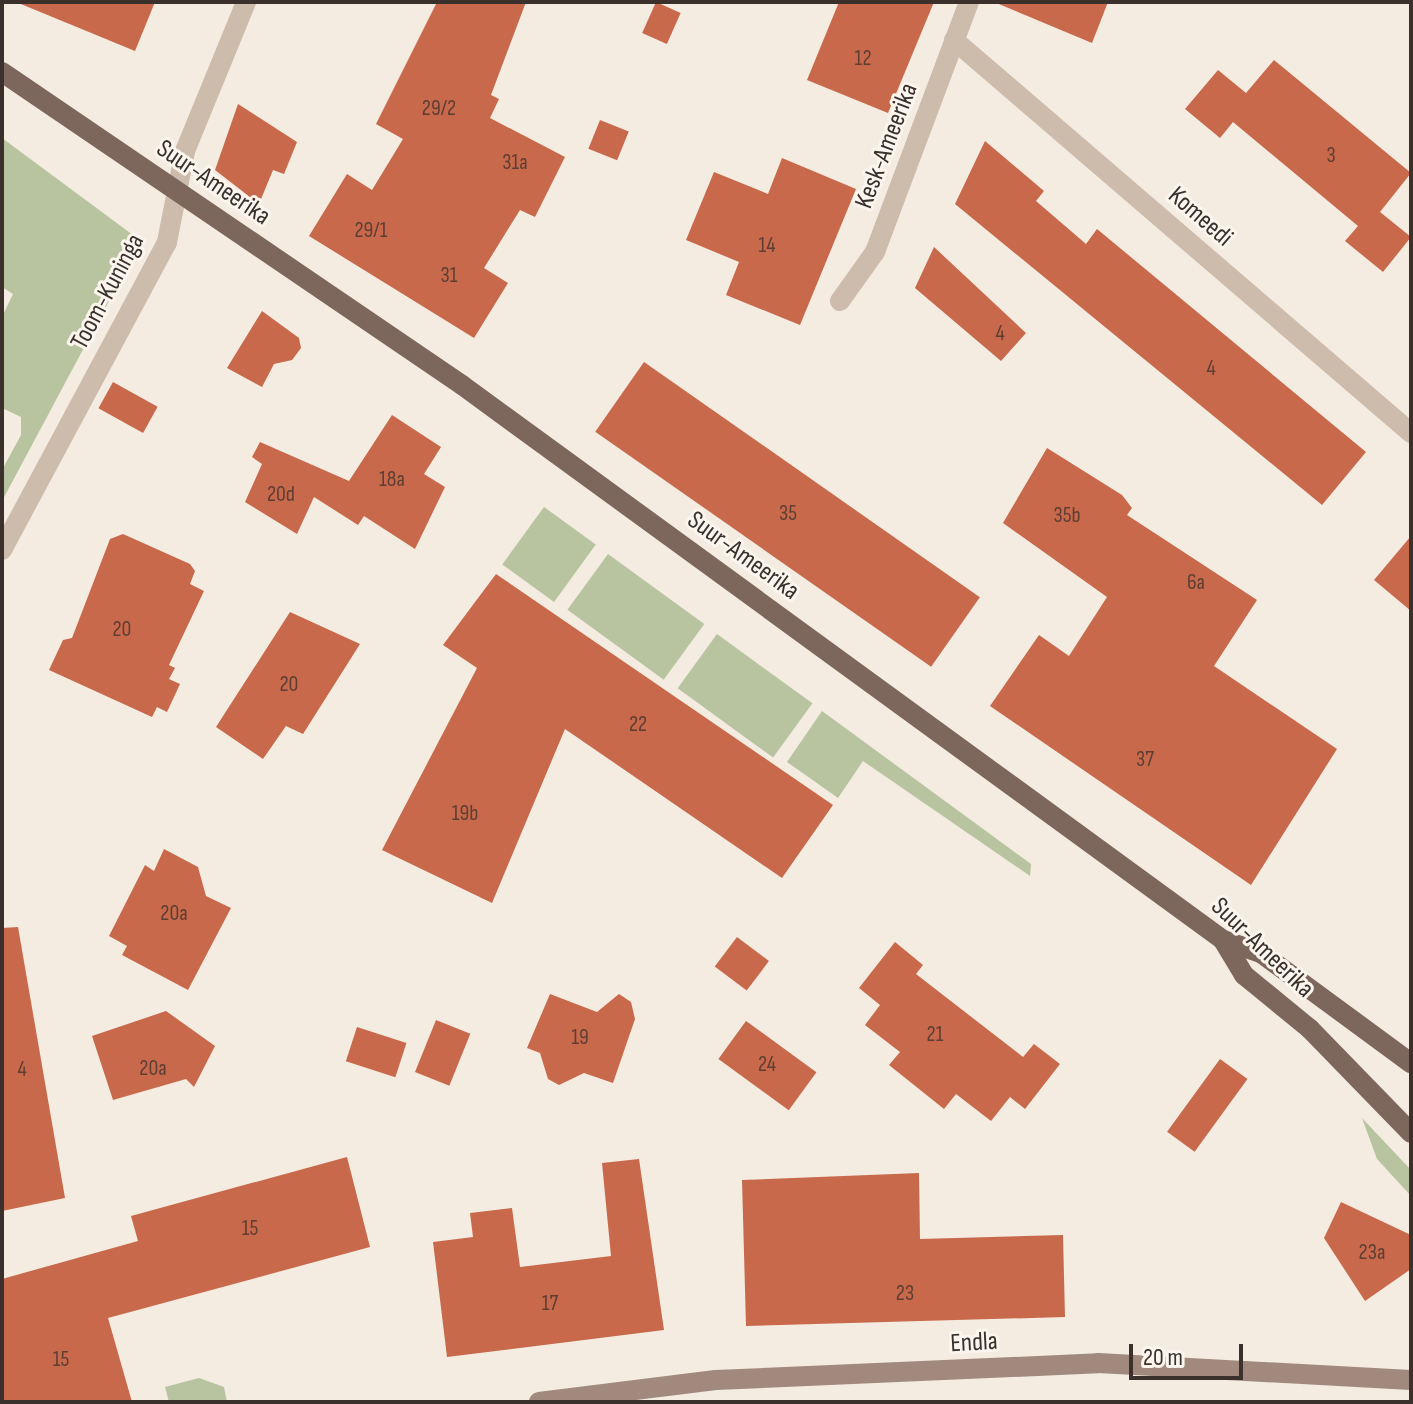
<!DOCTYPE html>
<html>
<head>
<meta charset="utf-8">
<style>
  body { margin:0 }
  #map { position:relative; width:1413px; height:1404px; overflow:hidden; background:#f4ebe1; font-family:"Sofia Sans Condensed",sans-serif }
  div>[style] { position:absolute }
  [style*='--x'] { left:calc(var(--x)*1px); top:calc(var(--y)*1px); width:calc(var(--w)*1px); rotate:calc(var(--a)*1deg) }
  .green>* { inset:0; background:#b8c4a0; transform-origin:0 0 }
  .building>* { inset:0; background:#c8694b; transform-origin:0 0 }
  .minor>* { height:20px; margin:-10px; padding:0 10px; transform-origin:10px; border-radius:10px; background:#cdbbac }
  .secondary>* { height:20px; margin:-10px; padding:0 10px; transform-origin:10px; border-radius:10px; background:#a18a7d }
  .primary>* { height:20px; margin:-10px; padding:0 10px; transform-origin:10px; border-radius:10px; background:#7d675c }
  span { translate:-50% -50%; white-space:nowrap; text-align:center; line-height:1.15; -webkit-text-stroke:6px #fbf5ee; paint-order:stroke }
  .number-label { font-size:22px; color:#5e3e33 }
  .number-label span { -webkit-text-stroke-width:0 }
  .street-label { font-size:26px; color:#3b302b }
  .frame { position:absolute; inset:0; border:4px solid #3b302b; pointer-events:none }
  .scale { position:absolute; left:1129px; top:1344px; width:114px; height:36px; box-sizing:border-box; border:4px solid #3b302b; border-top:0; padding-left:10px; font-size:24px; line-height:28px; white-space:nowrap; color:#3b302b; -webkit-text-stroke:6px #fbf5ee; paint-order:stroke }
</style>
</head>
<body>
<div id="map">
  <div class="green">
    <i style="clip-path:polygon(2px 138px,141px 241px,2px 501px,2px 470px,21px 435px,21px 417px,2px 408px,2px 317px,13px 294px,2px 287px)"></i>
    <i style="left:544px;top:507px;width:64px;height:71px;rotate:36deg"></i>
    <i style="left:608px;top:554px;width:119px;height:69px;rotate:36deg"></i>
    <i style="left:717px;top:634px;width:118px;height:67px;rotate:36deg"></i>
    <i style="clip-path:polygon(822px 711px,1031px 864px,1030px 876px,863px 761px,838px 798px,787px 762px)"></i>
    <i style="clip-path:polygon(1362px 1118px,1411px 1170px,1411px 1196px,1377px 1159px)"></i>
    <i style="clip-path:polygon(199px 1378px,224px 1387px,227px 1402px,169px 1402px,165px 1387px)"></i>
  </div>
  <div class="building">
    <i style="clip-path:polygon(16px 2px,155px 2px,135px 51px)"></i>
    <i style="clip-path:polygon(437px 2px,526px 2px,491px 95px,499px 99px,490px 118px,565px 157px,535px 217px,520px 210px,484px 268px,508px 283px,474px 338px,309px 236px,347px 174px,372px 190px,403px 139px,376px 124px)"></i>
    <i style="left:656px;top:2px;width:27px;height:34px;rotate:24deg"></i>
    <i style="clip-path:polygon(839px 2px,934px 2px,888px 113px,807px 80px)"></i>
    <i style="clip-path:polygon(994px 2px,1108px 2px,1092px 43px)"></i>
    <i style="clip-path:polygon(1274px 60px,1411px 173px,1380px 212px,1411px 237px,1383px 272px,1345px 241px,1358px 226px,1233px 122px,1220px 138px,1185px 109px,1218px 70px,1246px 93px)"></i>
    <i style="clip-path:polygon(238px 104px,297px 142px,284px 174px,273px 170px,259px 204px,215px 170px)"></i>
    <i style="left:600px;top:120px;width:31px;height:31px;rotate:22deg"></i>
    <i style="clip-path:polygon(985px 141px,1044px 191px,1036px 201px,1086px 244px,1097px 229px,1366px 452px,1322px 505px,955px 204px)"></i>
    <i style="clip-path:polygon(782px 158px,856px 189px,800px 325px,726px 295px,739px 262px,686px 240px,714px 172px,768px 194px)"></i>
    <i style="clip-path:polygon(934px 247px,1026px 333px,1001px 361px,915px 288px)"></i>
    <i style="clip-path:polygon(262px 311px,299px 338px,301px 348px,292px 360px,274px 364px,262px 387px,227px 368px)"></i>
    <i style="left:644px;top:362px;width:410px;height:85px;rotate:35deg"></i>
    <i style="left:113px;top:382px;width:51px;height:30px;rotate:29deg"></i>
    <i style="clip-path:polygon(392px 415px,441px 447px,424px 474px,445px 487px,415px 549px,364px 516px,358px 525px,314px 497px,297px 534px,245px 502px,262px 464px,252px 457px,260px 442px,349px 481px)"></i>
    <i style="clip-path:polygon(1047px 448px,1122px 495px,1132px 508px,1127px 515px,1257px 600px,1214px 666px,1337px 749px,1251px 885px,990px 706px,1039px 635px,1069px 656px,1107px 597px,1003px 523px)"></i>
    <i style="clip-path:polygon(123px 534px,190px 564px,195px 571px,190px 584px,204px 591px,169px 665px,175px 668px,169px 679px,180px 684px,167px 712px,157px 707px,152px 717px,49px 670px,63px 640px,72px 638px,110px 539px)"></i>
    <i style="clip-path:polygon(1411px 536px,1411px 611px,1374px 580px)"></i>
    <i style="clip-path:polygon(496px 574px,833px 805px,782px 878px,565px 729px,492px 903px,382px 850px,477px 668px,443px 645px)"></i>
    <i style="clip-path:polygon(290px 612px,360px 644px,303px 734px,286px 726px,263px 759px,216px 727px)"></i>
    <i style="clip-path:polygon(164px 849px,198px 867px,206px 896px,231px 908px,188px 990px,122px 955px,127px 946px,109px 936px,145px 865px,154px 871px)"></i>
    <i style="clip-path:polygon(18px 927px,65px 1198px,2px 1211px,2px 928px)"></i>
    <i style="left:737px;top:937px;width:40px;height:37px;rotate:37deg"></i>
    <i style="clip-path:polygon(895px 942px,923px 965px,916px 974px,1023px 1057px,1034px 1044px,1060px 1064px,1025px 1109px,1010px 1097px,991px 1121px,956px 1094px,944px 1109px,889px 1065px,900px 1052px,865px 1025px,880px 1005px,859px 988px)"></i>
    <i style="clip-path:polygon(550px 994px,597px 1012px,619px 994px,631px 1002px,635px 1019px,613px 1083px,584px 1073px,559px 1085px,548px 1079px,540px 1053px,527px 1048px)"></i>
    <i style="clip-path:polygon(166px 1011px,215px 1046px,194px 1087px,186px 1079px,113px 1100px,92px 1036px)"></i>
    <i style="left:436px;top:1020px;width:37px;height:56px;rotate:22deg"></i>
    <i style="left:746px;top:1021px;width:87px;height:47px;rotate:36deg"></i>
    <i style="left:357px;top:1027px;width:52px;height:36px;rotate:18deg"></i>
    <i style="left:1220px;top:1059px;width:34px;height:90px;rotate:36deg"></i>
    <i style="clip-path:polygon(347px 1157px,370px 1247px,108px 1318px,132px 1402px,2px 1402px,2px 1279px,138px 1241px,131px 1216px)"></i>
    <i style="clip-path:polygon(639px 1159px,664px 1330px,447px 1357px,433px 1242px,473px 1237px,470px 1213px,512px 1208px,520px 1267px,611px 1256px,602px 1163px)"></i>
    <i style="clip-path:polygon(919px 1173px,920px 1239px,1063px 1235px,1065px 1317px,746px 1326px,742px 1180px)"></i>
    <i style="clip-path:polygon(1341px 1202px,1411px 1235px,1411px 1269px,1365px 1301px,1324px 1238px)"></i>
  </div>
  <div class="minor">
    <i style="--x:954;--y:40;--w:603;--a:40.69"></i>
    <i style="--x:840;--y:301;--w:60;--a:-54.5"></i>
    <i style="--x:875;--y:252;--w:267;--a:-69.4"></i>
    <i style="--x:2;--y:550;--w:349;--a:-61.8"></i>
    <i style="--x:167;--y:242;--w:93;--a:-78.8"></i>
    <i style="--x:185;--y:151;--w:161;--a:-67.7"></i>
  </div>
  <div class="secondary">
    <i style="--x:539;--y:1402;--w:178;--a:-7.1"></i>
    <i style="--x:716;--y:1380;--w:382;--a:-2.5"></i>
    <i style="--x:1098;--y:1363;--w:313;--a:3.1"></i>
  </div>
  <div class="primary">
    <i style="--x:2;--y:72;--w:556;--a:34.23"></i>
    <i style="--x:462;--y:385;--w:942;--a:36.1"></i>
    <i style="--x:1223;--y:940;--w:41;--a:59"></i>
    <i style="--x:1244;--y:975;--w:85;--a:39.3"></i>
    <i style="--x:1310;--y:1029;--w:145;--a:45.8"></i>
    <i style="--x:1223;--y:940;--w:40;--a:18.9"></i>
    <i style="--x:1261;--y:953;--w:186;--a:36.3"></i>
  </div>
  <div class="number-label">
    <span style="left:863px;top:59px">12</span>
    <span style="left:439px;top:109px">29/2</span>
    <span style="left:1331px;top:156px">3</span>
    <span style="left:515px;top:163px">31a</span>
    <span style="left:371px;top:231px">29/1</span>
    <span style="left:767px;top:246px">14</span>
    <span style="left:449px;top:276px">31</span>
    <span style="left:1000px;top:334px">4</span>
    <span style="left:1211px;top:369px">4</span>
    <span style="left:392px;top:480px">18a</span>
    <span style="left:281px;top:495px">20d</span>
    <span style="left:788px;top:514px">35</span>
    <span style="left:1067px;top:516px">35b</span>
    <span style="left:1196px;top:583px">6a</span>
    <span style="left:122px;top:630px">20</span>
    <span style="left:289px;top:685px">20</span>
    <span style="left:638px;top:725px">22</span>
    <span style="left:1145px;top:760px">37</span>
    <span style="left:465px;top:814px">19b</span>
    <span style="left:174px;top:914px">20a</span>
    <span style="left:935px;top:1035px">21</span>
    <span style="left:580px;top:1038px">19</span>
    <span style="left:767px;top:1065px">24</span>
    <span style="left:153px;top:1069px">20a</span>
    <span style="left:22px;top:1070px">4</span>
    <span style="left:250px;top:1229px">15</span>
    <span style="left:1372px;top:1253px">23a</span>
    <span style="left:905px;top:1294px">23</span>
    <span style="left:550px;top:1304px">17</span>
    <span style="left:61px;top:1360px">15</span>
  </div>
  <div class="street-label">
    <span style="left:887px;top:146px;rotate:-69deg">Kesk-Ameerika</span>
    <span style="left:213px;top:183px;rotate:34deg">Suur-Ameerika</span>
    <span style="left:1200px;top:217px;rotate:41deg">Komeedi</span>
    <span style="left:108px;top:292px;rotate:-62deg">Toom-Kuninga</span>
    <span style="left:743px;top:556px;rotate:36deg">Suur-Ameerika</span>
    <span style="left:1262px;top:948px;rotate:44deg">Suur-Ameerika</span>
    <span style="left:974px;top:1343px;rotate:-3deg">Endla</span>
  </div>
  <div class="frame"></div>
  <div class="scale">20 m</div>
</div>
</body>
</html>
